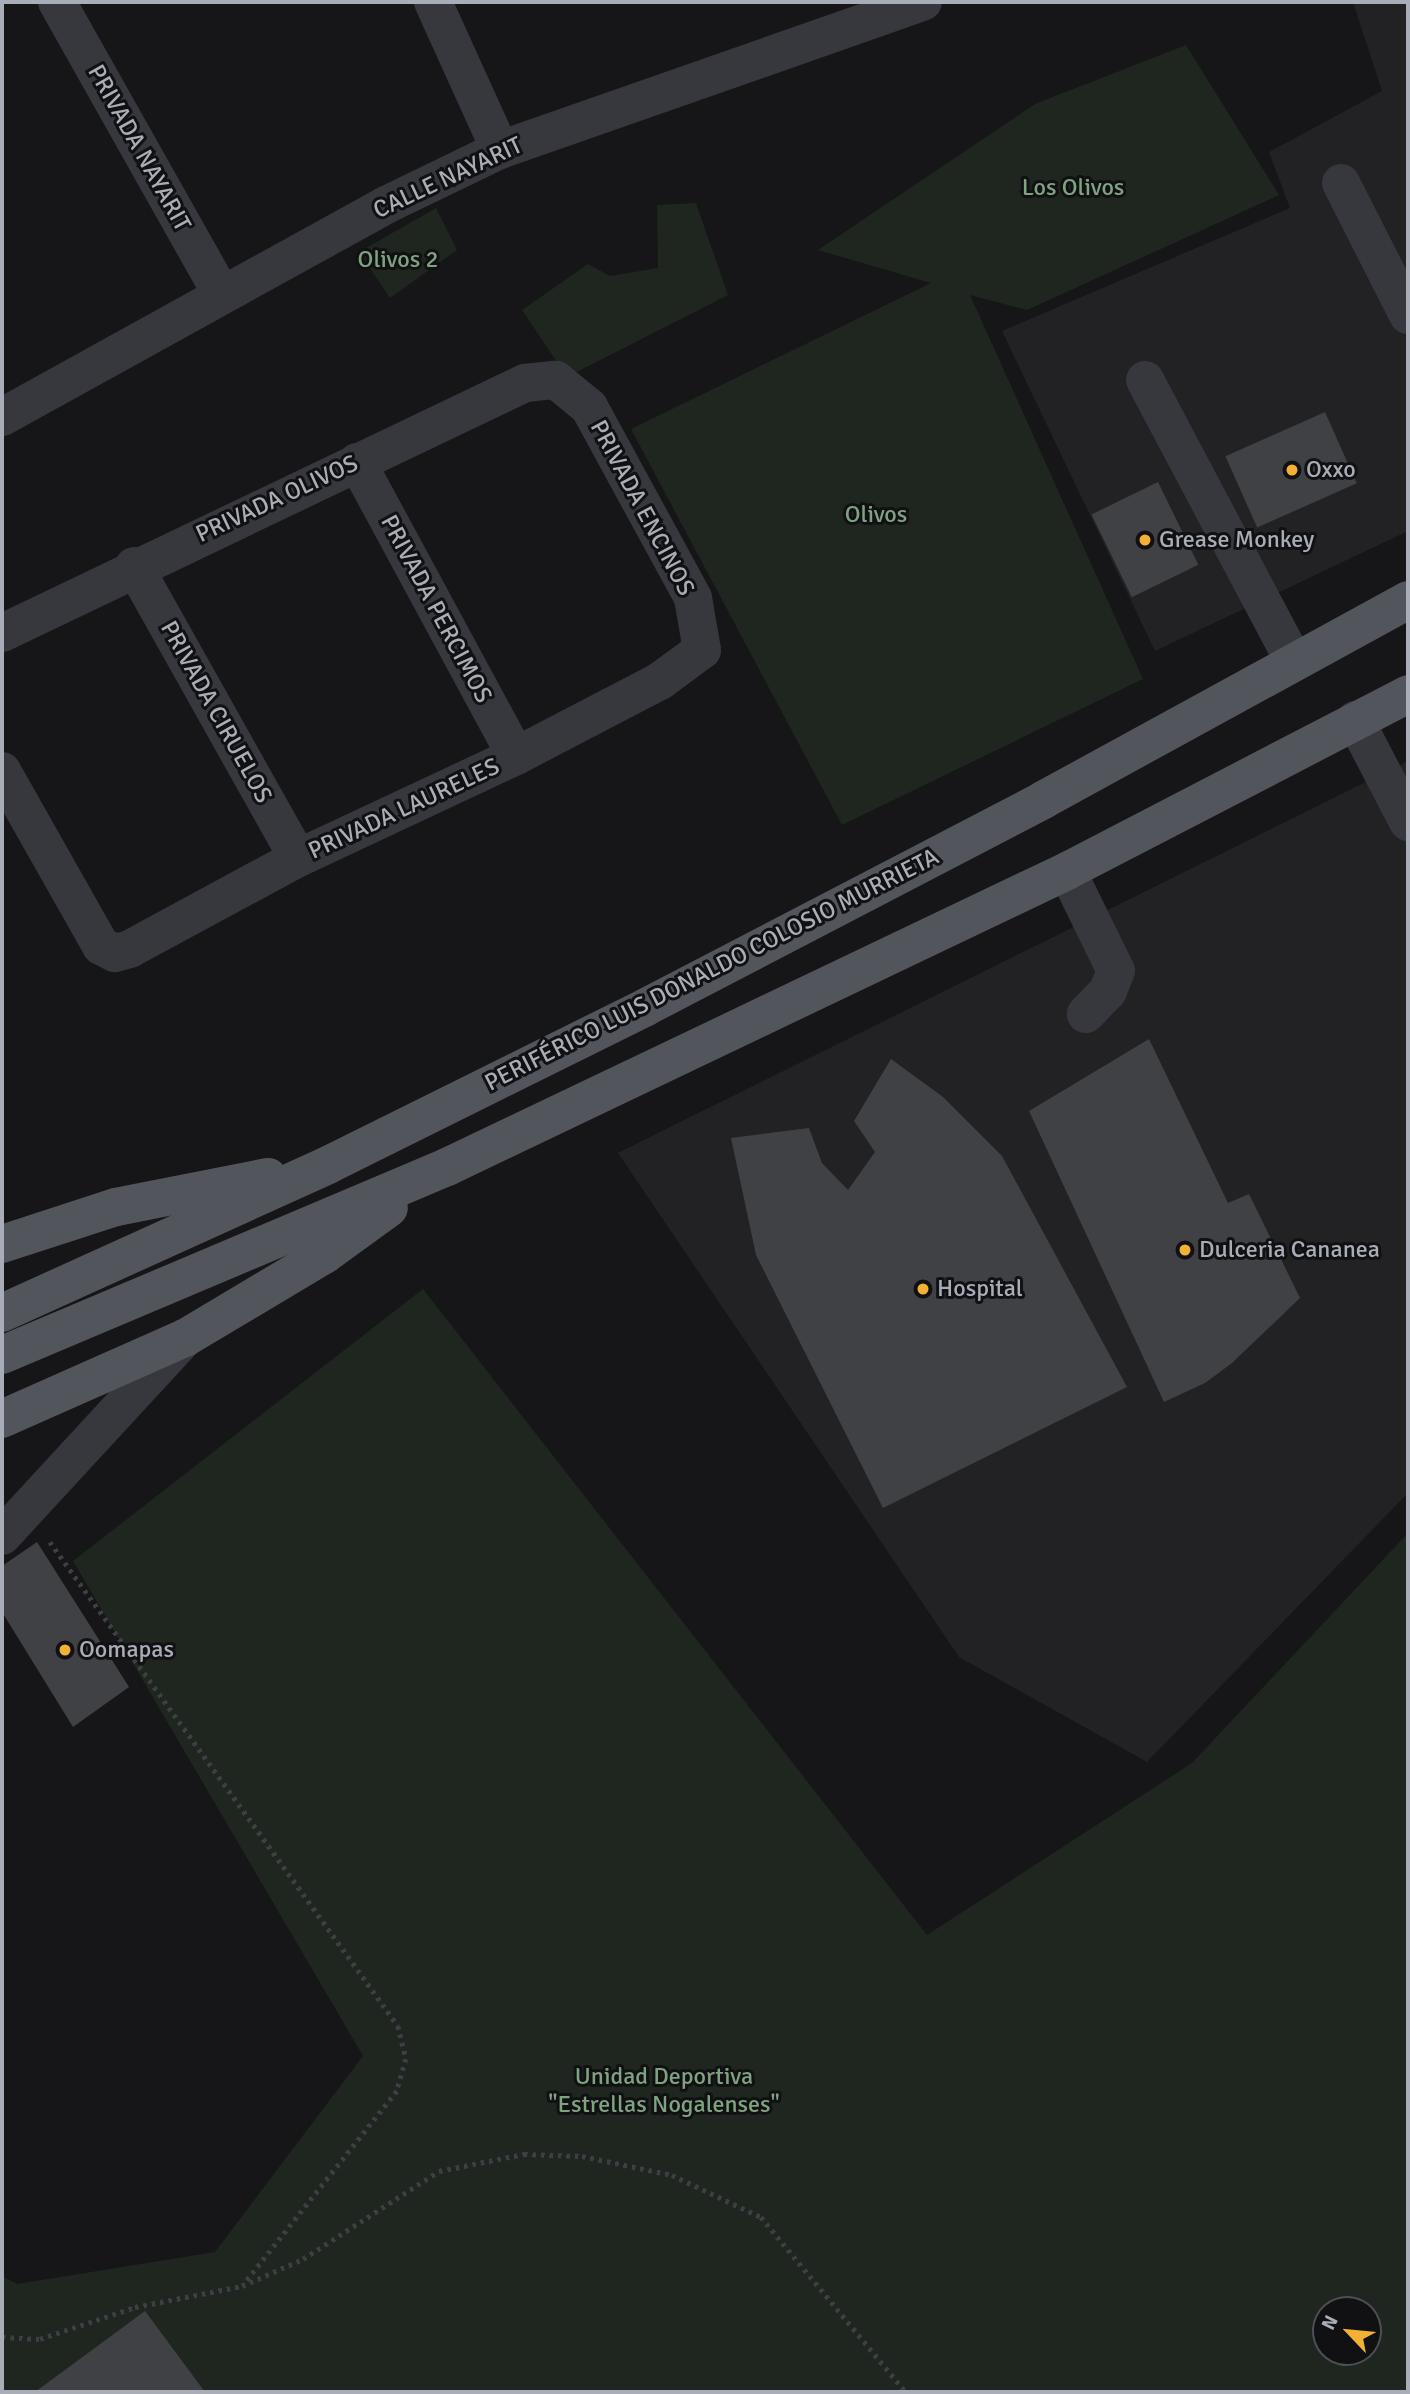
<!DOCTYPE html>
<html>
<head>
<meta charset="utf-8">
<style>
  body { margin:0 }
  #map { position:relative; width:1410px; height:2394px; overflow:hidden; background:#161618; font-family:Signika,sans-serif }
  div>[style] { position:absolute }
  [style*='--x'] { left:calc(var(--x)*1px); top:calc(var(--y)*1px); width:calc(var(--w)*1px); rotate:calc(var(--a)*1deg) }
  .built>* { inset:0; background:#222225 }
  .green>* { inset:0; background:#1e261f }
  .building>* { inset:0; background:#404145; transform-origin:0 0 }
  .path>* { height:4.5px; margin-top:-2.25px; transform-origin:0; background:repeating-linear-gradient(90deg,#3d3f44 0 3.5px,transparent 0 8.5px) }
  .minor>* { height:38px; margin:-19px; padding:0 19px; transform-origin:19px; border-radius:19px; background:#37383d }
  .major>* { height:38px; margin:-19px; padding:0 19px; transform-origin:19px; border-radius:19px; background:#53555c }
  .dots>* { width:19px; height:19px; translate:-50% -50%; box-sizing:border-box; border:4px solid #111113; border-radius:50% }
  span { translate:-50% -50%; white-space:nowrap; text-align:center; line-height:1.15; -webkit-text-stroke:6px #111113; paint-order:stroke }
  .street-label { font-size:24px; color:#a8adb8 }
  .park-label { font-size:24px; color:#7fa381 }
  .poi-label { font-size:24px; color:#a8adb8 }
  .left { translate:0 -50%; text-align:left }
  .frame { position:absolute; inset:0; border:4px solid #a8adb8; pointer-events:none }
  .north { position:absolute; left:1312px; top:2296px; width:70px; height:70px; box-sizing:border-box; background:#111113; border:2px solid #4d4f55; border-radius:50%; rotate:296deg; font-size:19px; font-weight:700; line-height:28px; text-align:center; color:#a8adb8 }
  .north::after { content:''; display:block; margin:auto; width:24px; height:32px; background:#f2b134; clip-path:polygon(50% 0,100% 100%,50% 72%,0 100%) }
</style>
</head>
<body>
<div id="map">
  <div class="built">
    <i style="clip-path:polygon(1353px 2px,1408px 2px,1408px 531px,1155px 651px,1002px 331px,1290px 208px,1269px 152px,1382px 91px)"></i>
    <i style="clip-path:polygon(1408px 761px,1408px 1493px,1147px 1762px,959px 1657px,618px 1153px)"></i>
  </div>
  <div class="green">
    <i style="clip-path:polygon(1186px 45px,1279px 195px,1027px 310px,970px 295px,1143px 679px,842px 825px,631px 429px,931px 283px,818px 250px,1035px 104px)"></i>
    <i style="clip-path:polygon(696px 203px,728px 295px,567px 377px,522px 310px,588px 264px,610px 276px,658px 268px,657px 205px)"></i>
    <i style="clip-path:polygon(436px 208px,457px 250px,390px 298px,359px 252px)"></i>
    <i style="clip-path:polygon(evenodd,423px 1289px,927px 1935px,1192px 1763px,1408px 1533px,1408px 2392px,2px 2392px,2px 2276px,17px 2284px,215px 2252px,363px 2056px,73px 1561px,423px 1289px,1326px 2310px,1368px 2310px,1368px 2352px,1326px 2352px,1326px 2310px)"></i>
  </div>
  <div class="building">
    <i style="left:1325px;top:412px;width:78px;height:109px;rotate:66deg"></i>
    <i style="left:1158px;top:482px;width:92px;height:74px;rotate:64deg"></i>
    <i style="clip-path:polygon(1149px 1039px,1228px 1203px,1249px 1194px,1300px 1298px,1232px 1363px,1205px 1383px,1164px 1402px,1029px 1111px)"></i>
    <i style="clip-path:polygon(891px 1059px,943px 1097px,1002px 1156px,1127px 1387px,883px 1508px,756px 1255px,731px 1138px,809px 1128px,822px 1163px,848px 1190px,875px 1152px,854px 1121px)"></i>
    <i style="clip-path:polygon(37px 1542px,129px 1687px,73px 1727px,2px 1612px,2px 1566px)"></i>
    <i style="clip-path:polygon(145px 2311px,205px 2392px,35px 2392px)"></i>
  </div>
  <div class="path">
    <i style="--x:50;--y:1542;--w:596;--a:54.28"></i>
    <i style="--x:398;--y:2026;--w:34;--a:76"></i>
    <i style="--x:406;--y:2059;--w:33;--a:106"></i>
    <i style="--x:397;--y:2091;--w:248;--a:128.4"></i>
    <i style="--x:2;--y:2337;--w:38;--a:3"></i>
    <i style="--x:40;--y:2339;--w:100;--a:-18.6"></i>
    <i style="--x:135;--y:2307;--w:109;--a:-11.1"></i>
    <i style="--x:242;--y:2286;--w:67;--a:-23.9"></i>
    <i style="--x:303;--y:2259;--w:162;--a:-32.9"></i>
    <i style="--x:439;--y:2171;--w:87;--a:-11.3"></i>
    <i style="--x:524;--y:2154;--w:58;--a:2"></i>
    <i style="--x:582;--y:2156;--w:92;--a:11.9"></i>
    <i style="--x:672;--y:2175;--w:98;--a:25.3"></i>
    <i style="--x:761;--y:2217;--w:227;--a:50.4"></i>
  </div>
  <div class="minor">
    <i style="--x:57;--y:2;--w:336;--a:60.6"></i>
    <i style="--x:433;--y:2;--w:162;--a:65.6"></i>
    <i style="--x:1341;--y:183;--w:148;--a:63.1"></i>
    <i style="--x:1145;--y:380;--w:317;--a:62.1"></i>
    <i style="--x:2;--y:417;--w:439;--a:-28.9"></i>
    <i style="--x:386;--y:205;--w:127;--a:-25.8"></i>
    <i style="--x:500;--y:150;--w:448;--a:-19.3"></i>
    <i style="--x:357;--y:462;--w:334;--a:61.6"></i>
    <i style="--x:134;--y:566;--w:335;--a:60.7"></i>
    <i style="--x:2;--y:633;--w:580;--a:-25.55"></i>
    <i style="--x:525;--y:383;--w:31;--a:-6"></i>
    <i style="--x:556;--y:380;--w:43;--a:39.3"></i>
    <i style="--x:589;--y:407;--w:217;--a:61.4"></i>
    <i style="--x:693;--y:598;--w:53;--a:80.2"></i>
    <i style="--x:702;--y:650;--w:52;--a:143.6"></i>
    <i style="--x:660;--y:681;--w:162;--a:152.5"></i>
    <i style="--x:516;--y:756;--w:241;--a:154.9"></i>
    <i style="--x:298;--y:858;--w:191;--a:151.6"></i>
    <i style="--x:130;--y:949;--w:16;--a:165"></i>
    <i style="--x:115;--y:953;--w:16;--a:-153"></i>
    <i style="--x:101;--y:946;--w:201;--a:-119.5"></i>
    <i style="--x:1355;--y:720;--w:115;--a:62.5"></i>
    <i style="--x:1067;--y:871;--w:111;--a:63.9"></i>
    <i style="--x:1116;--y:971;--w:22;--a:112"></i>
    <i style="--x:1108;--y:991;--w:32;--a:134"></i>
    <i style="--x:2;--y:1536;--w:270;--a:-47.3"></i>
  </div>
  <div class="major">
    <i style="--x:2;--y:1244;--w:120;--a:-18"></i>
    <i style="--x:116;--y:1207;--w:155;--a:-11.2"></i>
    <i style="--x:2;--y:1313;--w:358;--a:-24.4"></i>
    <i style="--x:328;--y:1165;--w:355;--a:-26.4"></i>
    <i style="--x:646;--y:1007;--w:448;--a:-27.5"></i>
    <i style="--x:1043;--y:800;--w:416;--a:-28.7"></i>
    <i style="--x:2;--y:1355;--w:483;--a:-22.9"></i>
    <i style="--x:447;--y:1167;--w:687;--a:-25.52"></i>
    <i style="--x:1067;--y:871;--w:384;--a:-27.4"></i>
    <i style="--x:2;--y:1419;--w:200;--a:-23.9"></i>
    <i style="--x:185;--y:1338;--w:162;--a:-30.8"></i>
    <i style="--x:324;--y:1255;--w:80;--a:-35.9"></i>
  </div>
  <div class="dots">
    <i style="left:1292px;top:470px;background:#f2b134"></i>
    <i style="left:1145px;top:540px;background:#f2b134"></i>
    <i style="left:1185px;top:1250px;background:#f2b134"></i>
    <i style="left:923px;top:1289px;background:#f2b134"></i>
    <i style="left:65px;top:1650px;background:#f2b134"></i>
  </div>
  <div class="street-label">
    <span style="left:139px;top:148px;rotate:61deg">PRIVADA NAYARIT</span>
    <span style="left:448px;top:178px;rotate:-25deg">CALLE NAYARIT</span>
    <span style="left:277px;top:499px;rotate:-25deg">PRIVADA OLIVOS</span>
    <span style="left:642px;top:508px;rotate:62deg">PRIVADA ENCINOS</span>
    <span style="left:436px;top:609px;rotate:62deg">PRIVADA PERCIMOS</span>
    <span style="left:216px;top:712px;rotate:61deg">PRIVADA CIRUELOS</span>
    <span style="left:404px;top:809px;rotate:-25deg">PRIVADA LAURELES</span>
    <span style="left:712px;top:970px;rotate:-27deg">PERIFÉRICO LUIS DONALDO COLOSIO MURRIETA</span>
  </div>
  <div class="park-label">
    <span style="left:1073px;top:188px">Los Olivos</span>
    <span style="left:398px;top:260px">Olivos 2</span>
    <span style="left:876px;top:515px">Olivos</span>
    <span style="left:664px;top:2091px">Unidad Deportiva<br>"Estrellas Nogalenses"</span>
  </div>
  <div class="poi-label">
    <span class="left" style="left:1306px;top:470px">Oxxo</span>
    <span class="left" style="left:1159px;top:540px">Grease Monkey</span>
    <span class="left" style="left:1199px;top:1250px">Dulceria Cananea</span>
    <span class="left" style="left:937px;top:1289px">Hospital</span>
    <span class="left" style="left:79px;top:1650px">Oomapas</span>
  </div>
  <div class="frame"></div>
  <div class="north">N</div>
</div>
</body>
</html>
